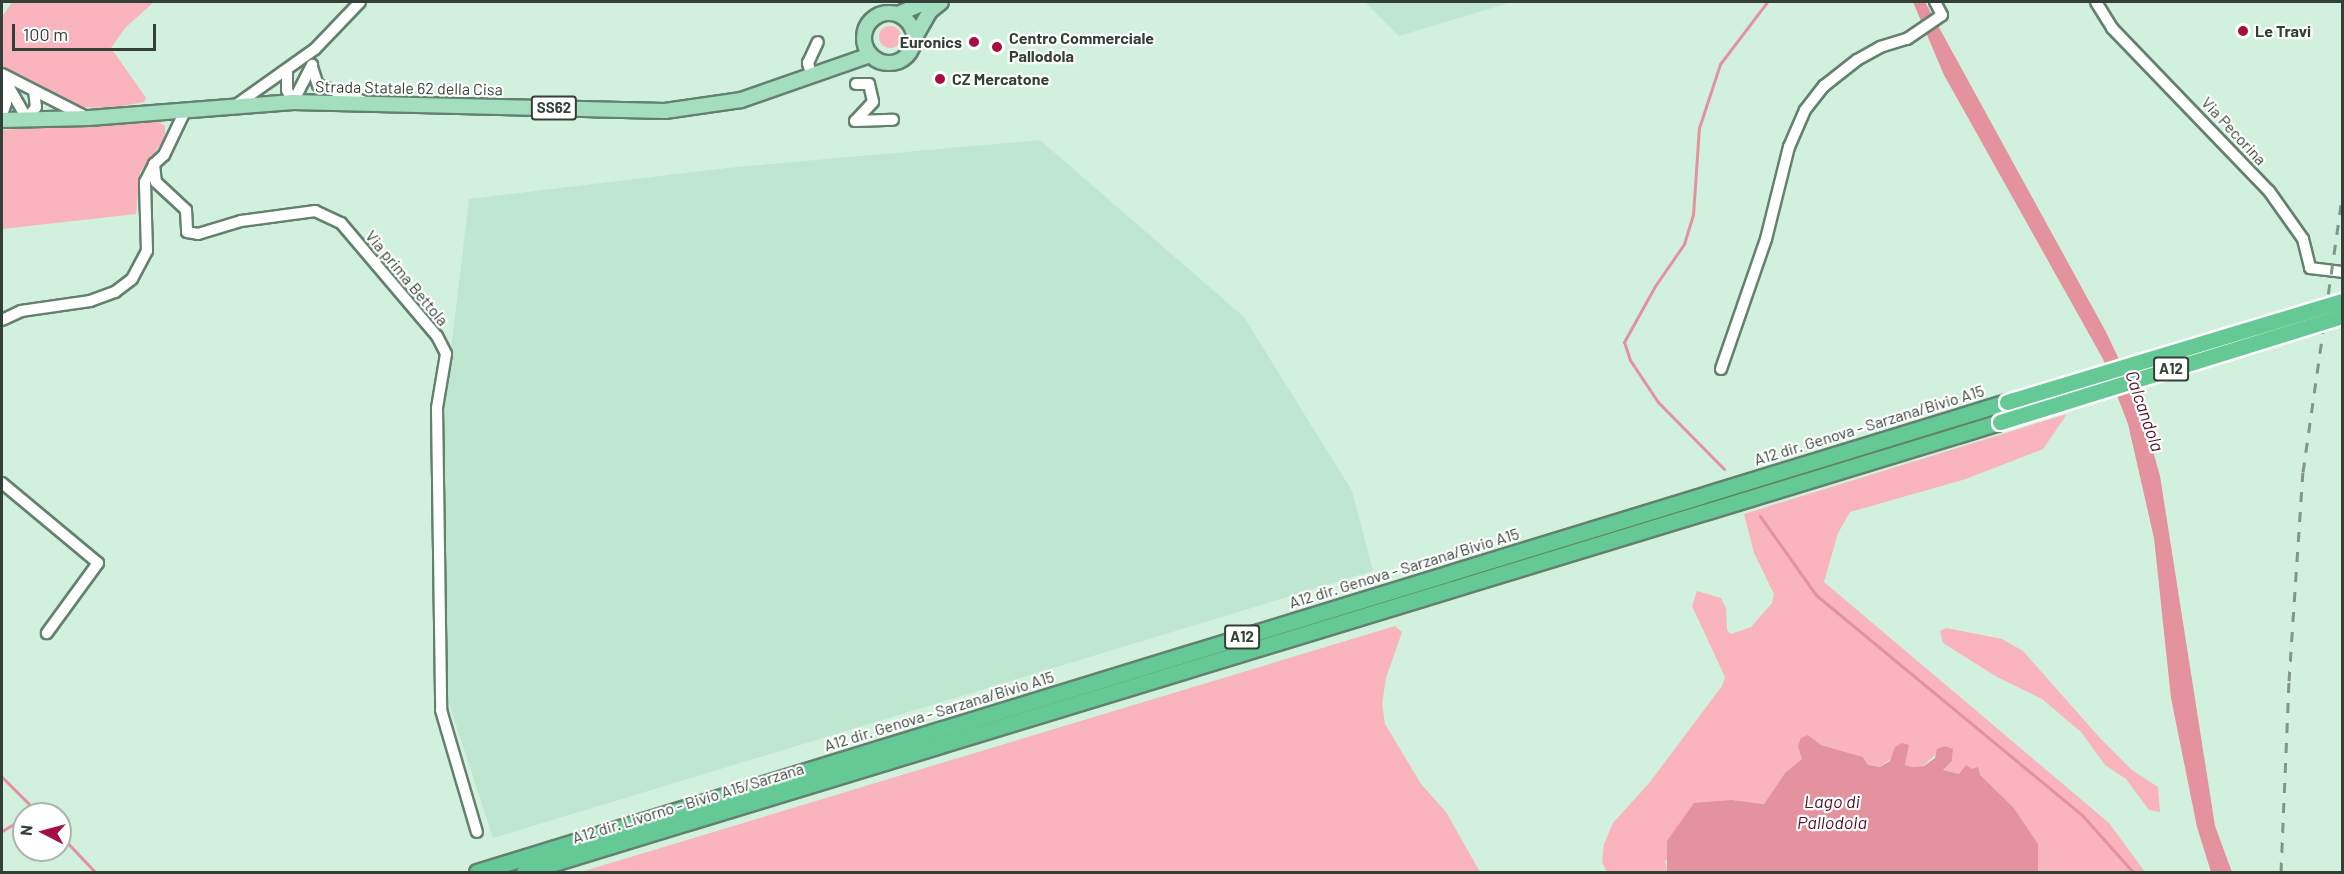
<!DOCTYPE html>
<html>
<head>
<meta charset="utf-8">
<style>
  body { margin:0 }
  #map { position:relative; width:2344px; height:874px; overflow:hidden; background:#d1f1de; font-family:Barlow,sans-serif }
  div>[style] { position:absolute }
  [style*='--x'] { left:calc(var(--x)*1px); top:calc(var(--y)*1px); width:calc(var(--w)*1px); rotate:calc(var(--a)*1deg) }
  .built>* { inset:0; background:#bfe6cf }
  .green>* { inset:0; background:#f9b4bd }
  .round { border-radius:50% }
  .water>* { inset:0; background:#e3929e }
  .stream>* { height:3px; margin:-1.5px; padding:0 1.5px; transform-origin:1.5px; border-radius:1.5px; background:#e3929e }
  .roads { filter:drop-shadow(2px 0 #648170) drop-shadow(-2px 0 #648170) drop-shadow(0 2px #648170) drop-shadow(0 -2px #648170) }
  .minor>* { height:10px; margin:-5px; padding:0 5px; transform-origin:5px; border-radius:5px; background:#fff }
  .major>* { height:14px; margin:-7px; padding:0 7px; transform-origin:7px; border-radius:7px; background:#a3dfbf }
  .major>.ring { margin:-7px; padding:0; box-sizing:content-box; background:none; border:14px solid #a3dfbf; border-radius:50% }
  .highway>* { height:15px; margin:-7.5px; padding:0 7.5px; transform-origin:7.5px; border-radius:7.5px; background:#65c995 }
  .rail>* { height:3px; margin-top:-1.5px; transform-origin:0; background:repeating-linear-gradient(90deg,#809689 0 10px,transparent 0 20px) }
  .bridges { filter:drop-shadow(2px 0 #fff) drop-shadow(-2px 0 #fff) drop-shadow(0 2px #fff) drop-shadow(0 -2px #fff) }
  .highway-bridge>* { height:15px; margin:-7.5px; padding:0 7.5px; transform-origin:7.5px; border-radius:7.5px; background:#65c995 }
  .dots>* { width:16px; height:16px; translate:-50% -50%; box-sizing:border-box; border:3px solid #fff; border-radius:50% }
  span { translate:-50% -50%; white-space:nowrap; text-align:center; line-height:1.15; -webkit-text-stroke:4.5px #fff; paint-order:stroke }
  .shield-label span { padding:2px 4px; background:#fff; border:2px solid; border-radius:4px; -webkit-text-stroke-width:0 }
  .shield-label { font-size:15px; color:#334038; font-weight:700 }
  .poi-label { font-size:16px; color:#334038; font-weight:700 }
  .left { translate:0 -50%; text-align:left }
  .right { translate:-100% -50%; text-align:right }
  .street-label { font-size:16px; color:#334038 }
  .water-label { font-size:18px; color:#571024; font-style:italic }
  .frame { position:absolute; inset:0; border:3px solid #334038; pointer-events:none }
  .north { position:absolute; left:12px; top:802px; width:60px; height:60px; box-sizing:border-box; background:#fff; border:2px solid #adb3af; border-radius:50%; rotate:276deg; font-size:16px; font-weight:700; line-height:24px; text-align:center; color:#334038 }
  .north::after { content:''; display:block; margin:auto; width:21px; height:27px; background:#a60f43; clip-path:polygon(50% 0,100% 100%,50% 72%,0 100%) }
  .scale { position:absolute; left:12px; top:24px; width:144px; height:27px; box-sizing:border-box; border:3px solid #334038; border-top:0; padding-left:8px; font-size:18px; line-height:21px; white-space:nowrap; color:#334038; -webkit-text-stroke:4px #fff; paint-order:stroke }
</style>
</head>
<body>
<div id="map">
  <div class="built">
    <i style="clip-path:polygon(1365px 2px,1512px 2px,1399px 36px)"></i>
    <i style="clip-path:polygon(1040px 140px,1244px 317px,1352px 491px,1373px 571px,493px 838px,448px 700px,443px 417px,469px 199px,727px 168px)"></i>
  </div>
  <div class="green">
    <i style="clip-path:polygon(12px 2px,154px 2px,125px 28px,111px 48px,146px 98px,144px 102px,110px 108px,76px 107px,2px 67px,2px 17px)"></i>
    <i class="round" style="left:879px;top:26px;width:22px;height:22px"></i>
    <i style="clip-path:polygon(154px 119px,165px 126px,165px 139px,140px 172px,136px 214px,2px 229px,2px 130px)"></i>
    <i style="clip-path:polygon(2067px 414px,2043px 449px,1966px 479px,1850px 512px,1838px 533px,1824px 582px,2109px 823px,2145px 872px,2038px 872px,2013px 807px,1972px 769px,1959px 774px,1943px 770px,1952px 761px,1953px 749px,1945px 746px,1923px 766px,1913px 767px,1905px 765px,1909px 745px,1880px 767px,1868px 765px,1863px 757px,1821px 745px,1808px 735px,1803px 759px,1785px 773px,1764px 804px,1732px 800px,1665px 861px,1667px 872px,1607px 872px,1602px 862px,1604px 844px,1613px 823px,1650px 782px,1722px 686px,1725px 677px,1692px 606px,1697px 591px,1721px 598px,1726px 608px,1727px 630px,1731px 634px,1751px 627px,1772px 603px,1774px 594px,1754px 553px,1744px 514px)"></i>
    <i style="clip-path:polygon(1395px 626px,1402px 632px,1386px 678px,1382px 704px,1385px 724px,1421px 784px,1446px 812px,1480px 872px,581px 872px)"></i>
    <i style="clip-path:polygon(1946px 628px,2002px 639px,2023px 651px,2100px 738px,2132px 770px,2158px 787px,2160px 812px,2149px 810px,2126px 779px,2105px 765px,2081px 732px,2042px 699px,1997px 677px,1943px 643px,1940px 631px)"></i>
  </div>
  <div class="water">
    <i style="clip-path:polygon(1913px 2px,1925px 2px,2106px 332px,2139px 401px,2160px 476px,2215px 826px,2232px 872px,2211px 872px,2197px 827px,2171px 698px,2154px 538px,2128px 424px,2103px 359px,1944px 75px)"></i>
    <i style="clip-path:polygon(1808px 735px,1821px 745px,1863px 757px,1868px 765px,1880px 767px,1890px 761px,1895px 747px,1902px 743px,1909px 745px,1905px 765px,1913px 767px,1924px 766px,1935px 758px,1937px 749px,1945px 746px,1953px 749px,1952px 761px,1943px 770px,1959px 774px,1966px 765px,1972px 769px,1978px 767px,1980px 775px,2013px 807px,2038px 844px,2038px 872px,1667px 872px,1667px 841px,1694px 803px,1732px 800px,1764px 804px,1785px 773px,1802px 759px,1798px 746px,1801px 738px)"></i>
  </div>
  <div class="stream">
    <i style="--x:1724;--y:469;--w:94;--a:-134.6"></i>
    <i style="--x:1658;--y:402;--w:50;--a:-123.7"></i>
    <i style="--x:1630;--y:360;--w:19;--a:-108"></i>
    <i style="--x:1624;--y:342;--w:64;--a:-61"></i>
    <i style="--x:1655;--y:286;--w:51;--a:-55.4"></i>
    <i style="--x:1684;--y:244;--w:30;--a:-73"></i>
    <i style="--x:1693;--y:215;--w:87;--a:-86.1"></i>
    <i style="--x:1699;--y:128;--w:67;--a:-71.8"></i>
    <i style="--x:1720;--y:64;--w:78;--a:-52.8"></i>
    <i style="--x:1760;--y:516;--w:97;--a:54.7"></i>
    <i style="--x:1816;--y:595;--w:345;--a:39.6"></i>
    <i style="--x:2082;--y:815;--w:76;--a:48.2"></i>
    <i style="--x:2;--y:777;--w:49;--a:45"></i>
    <i style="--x:32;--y:814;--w:7;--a:0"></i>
    <i style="--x:2;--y:831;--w:26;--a:-31"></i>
    <i style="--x:60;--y:835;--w:51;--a:46.6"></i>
  </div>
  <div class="roads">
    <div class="minor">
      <i style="--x:2096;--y:2;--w:31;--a:58"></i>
      <i style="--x:2112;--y:28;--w:226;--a:46.1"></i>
      <i style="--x:2269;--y:191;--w:59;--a:54.7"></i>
      <i style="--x:2303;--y:239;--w:30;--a:76"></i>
      <i style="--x:2310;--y:268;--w:32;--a:7"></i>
      <i style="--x:312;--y:67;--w:19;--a:72"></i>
      <i style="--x:318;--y:85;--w:48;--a:19.6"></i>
      <i style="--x:287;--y:72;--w:18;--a:90"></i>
      <i style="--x:287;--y:90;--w:13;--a:63"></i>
      <i style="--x:2;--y:74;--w:94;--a:27.1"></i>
      <i style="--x:2;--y:75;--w:51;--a:60.4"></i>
      <i style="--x:27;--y:119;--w:15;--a:-53"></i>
      <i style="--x:36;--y:107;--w:16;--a:-97"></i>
      <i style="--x:812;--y:77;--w:15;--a:-106"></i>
      <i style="--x:808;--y:63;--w:23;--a:-65"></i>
      <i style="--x:856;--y:84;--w:13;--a:0"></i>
      <i style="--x:869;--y:84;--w:18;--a:77"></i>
      <i style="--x:873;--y:102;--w:26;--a:133"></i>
      <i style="--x:855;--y:121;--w:38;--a:-2"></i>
      <i style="--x:293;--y:102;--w:42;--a:-62.8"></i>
      <i style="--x:236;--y:105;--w:97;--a:-35.3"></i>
      <i style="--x:315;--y:49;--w:65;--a:-46.2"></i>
      <i style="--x:185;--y:111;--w:49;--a:115.5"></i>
      <i style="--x:164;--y:155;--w:13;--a:138"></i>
      <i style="--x:154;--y:164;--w:18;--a:84"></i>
      <i style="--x:156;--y:182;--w:41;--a:43"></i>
      <i style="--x:186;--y:210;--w:22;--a:87"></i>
      <i style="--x:187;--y:232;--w:11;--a:10"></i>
      <i style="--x:198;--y:234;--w:45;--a:-16.8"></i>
      <i style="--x:241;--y:221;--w:75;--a:-7.7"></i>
      <i style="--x:315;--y:211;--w:29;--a:25"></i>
      <i style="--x:341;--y:223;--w:148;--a:49.7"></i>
      <i style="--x:437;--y:336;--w:20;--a:63"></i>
      <i style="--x:446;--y:354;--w:55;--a:99.5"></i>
      <i style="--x:437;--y:408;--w:302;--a:89.2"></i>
      <i style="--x:441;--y:710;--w:127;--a:73.6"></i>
      <i style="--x:2;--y:115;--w:13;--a:-72"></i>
      <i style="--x:6;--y:103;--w:18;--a:-96"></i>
      <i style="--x:2;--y:320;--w:21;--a:-25"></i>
      <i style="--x:21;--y:311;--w:70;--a:-8.2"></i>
      <i style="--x:90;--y:301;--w:27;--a:-20"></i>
      <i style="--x:115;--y:292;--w:21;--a:-37"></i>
      <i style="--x:132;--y:279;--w:32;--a:-62"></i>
      <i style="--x:147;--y:251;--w:69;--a:-91.7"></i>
      <i style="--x:145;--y:182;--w:20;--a:-63"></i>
      <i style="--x:1721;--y:369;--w:138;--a:-70.9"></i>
      <i style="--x:1766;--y:239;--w:95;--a:-76"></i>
      <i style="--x:1789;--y:147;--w:40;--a:-66.6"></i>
      <i style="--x:1805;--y:110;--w:31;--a:-52"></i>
      <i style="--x:1824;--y:86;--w:42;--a:-38.2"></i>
      <i style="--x:1857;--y:60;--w:26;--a:-29"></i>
      <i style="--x:1880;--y:47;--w:28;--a:-17"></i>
      <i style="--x:1907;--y:39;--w:42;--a:-34.4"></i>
      <i style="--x:1942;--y:15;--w:15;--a:-118"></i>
      <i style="--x:2;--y:483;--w:125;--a:39.8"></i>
      <i style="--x:98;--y:563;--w:87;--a:126.1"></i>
    </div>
    <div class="major">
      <i class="ring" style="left:864px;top:13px;width:36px;height:36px"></i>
      <i style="--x:898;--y:14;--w:30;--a:-23"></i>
      <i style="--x:915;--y:37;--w:30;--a:-60"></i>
      <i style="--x:930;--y:11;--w:14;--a:-39"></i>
      <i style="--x:2;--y:120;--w:87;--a:-1.3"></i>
      <i style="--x:89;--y:118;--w:205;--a:-4.5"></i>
      <i style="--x:293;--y:102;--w:372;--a:1.4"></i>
      <i style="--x:665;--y:111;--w:77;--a:-8.2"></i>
      <i style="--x:741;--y:100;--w:137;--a:-19.2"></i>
    </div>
    <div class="highway">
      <i style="--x:477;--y:872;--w:1601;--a:-17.08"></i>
      <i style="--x:524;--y:872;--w:1543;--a:-16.96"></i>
    </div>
  </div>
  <div class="rail">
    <i style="--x:2281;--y:872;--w:191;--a:-87.6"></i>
    <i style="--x:2289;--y:681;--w:209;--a:-86.2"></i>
    <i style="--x:2303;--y:472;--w:278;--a:-81.9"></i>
  </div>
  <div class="bridges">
    <div class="highway-bridge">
      <i style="--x:2007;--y:402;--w:350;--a:-16.8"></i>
      <i style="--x:2000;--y:422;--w:358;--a:-17.2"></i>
    </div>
  </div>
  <div class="dots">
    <i style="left:2243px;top:31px;background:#a60f43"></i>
    <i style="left:974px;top:42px;background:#a60f43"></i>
    <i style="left:997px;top:47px;background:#a60f43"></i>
    <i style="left:940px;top:79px;background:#a60f43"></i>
  </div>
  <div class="shield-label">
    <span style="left:554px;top:108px">SS62</span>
    <span style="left:2171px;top:369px">A12</span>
    <span style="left:1242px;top:637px">A12</span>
  </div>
  <div class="poi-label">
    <span class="left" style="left:2255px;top:31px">Le Travi</span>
    <span class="left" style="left:1009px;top:47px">Centro Commerciale<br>Pallodola</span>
    <span class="right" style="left:962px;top:42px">Euronics</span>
    <span class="left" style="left:952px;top:79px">CZ Mercatone</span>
  </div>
  <div class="street-label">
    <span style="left:409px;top:88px;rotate:1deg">Strada Statale 62 della Cisa</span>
    <span style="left:2234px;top:131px;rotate:47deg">Via Pecorina</span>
    <span style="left:407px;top:278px;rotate:50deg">Via prima Bettola</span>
    <span style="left:1869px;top:425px;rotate:-17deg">A12 dir. Genova - Sarzana/Bivio A15</span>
    <span style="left:1404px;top:568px;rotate:-17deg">A12 dir. Genova - Sarzana/Bivio A15</span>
    <span style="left:939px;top:711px;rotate:-17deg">A12 dir. Genova - Sarzana/Bivio A15</span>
    <span style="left:688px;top:803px;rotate:-17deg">A12 dir. Livorno - Bivio A15/Sarzana</span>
  </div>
  <div class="water-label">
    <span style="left:2145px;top:411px;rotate:71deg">Calcandola</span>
    <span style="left:1832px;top:812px">Lago di<br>Pallodola</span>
  </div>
  <div class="frame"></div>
  <div class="north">N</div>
  <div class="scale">100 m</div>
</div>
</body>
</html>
